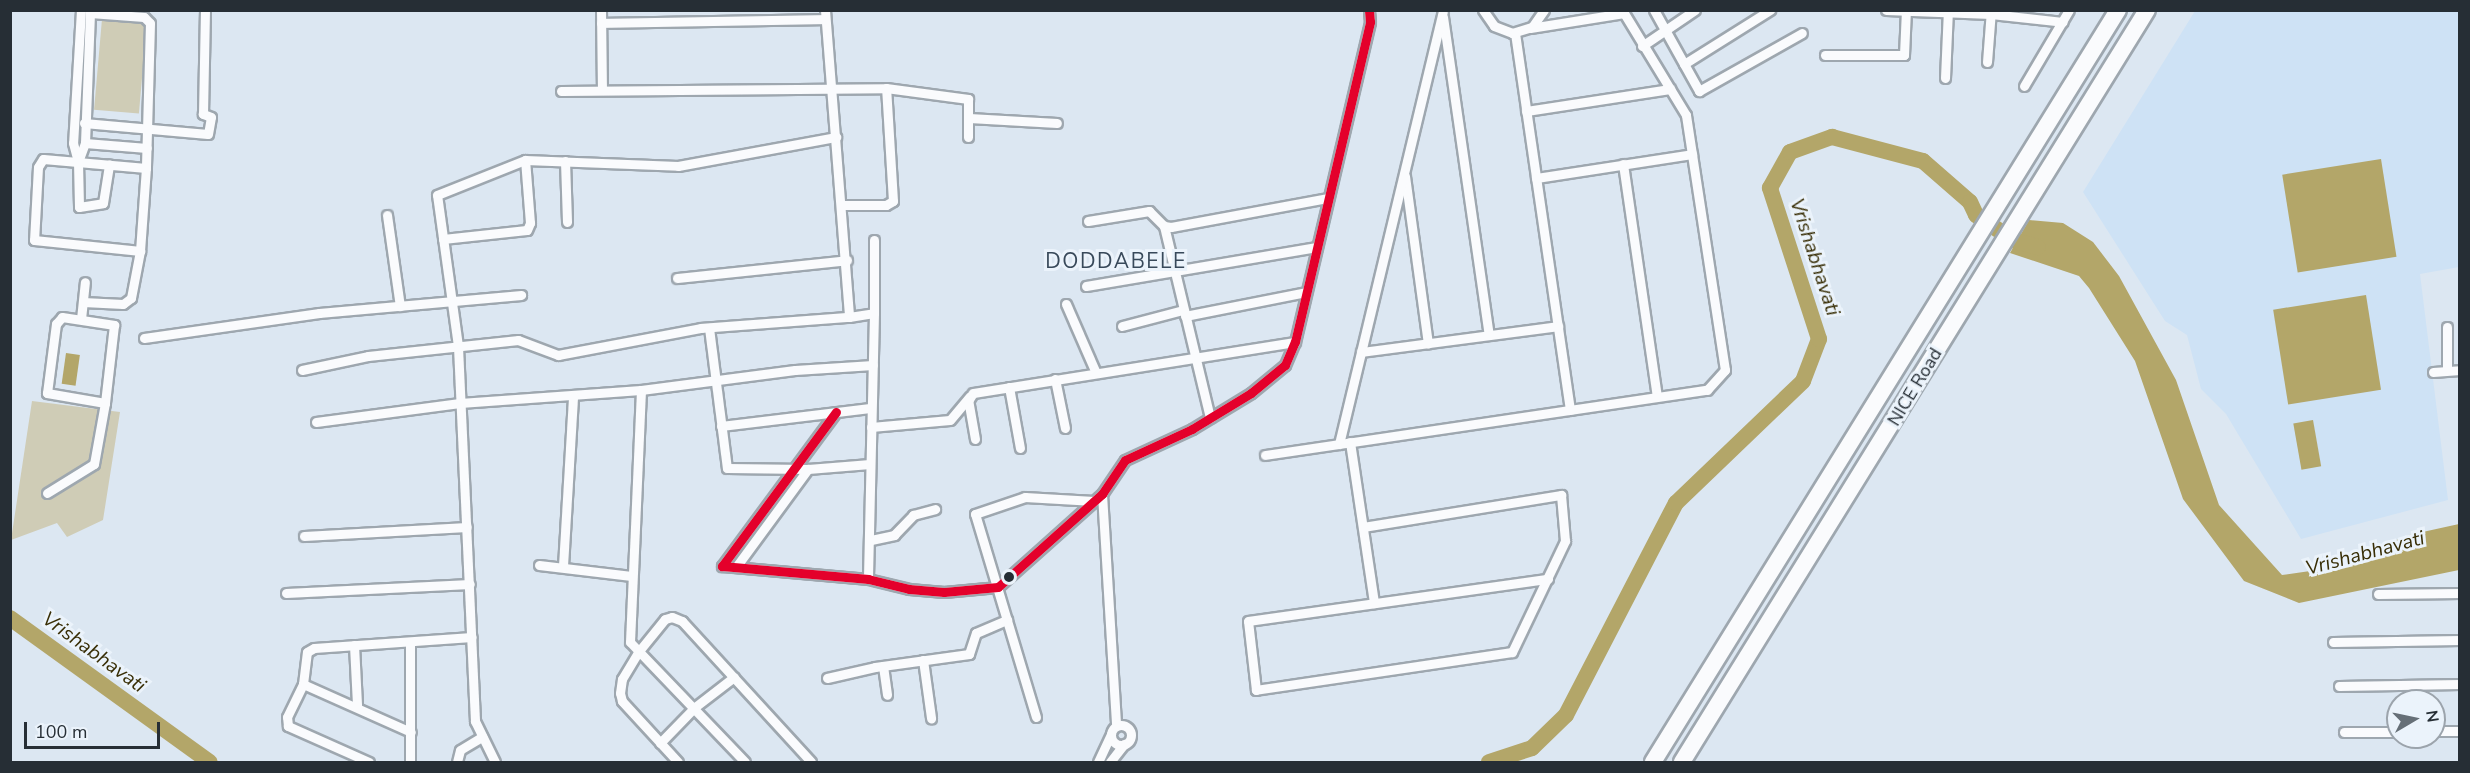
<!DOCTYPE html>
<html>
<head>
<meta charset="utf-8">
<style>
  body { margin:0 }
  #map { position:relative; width:2470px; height:773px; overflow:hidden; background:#dce7f2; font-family:"Nunito Sans",sans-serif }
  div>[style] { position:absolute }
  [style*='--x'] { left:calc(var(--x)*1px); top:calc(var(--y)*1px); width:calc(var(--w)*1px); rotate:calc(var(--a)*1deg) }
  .built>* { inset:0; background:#cee2f5 }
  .green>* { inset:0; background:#cfccb6; transform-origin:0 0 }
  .water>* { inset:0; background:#b3a669; transform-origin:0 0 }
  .river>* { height:16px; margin:-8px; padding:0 8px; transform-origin:8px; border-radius:8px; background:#b3a669 }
  .roads { filter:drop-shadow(2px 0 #9ea7af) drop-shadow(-2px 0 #9ea7af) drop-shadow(0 2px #9ea7af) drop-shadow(0 -2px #9ea7af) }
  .street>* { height:9px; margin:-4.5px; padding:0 4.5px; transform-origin:4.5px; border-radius:4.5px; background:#fafbfd }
  .street>.ring { margin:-4.5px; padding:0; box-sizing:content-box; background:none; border:9px solid #fafbfd; border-radius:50% }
  .highway>* { height:16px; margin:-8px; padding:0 8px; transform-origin:8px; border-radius:8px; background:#fafbfd }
  .bus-1>* { height:9px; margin:-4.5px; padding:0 4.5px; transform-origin:4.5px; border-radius:4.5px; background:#e4002b }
  .dots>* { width:16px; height:16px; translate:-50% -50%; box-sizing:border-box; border:3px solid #ebf3fb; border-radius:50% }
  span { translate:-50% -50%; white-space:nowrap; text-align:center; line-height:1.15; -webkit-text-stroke:6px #ebf3fb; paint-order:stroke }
  .street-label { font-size:18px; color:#262e35 }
  .water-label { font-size:20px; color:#382e06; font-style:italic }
  .quarter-label { font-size:21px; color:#38495a; letter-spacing:1.5px }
  .frame { position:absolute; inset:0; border:12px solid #262e35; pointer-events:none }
  .north { position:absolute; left:2386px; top:689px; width:60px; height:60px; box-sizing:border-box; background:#ebf3fb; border:2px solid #9ca4ac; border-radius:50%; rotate:81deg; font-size:16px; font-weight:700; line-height:24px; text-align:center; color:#262e35 }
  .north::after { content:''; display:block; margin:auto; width:21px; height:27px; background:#666f77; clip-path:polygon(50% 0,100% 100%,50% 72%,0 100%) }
  .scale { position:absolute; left:24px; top:722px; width:136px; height:27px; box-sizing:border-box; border:3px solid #262e35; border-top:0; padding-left:8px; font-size:18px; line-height:21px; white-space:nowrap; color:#262e35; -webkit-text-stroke:4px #ebf3fb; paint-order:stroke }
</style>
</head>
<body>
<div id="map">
  <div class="built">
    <i style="clip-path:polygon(2195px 11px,2459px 11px,2459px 267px,2420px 274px,2448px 500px,2301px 539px,2226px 414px,2201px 389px,2187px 335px,2165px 321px,2083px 192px)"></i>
  </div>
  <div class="green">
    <i style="left:102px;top:19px;width:45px;height:91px;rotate:5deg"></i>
    <i style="clip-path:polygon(32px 401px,120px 412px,103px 520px,67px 537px,57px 523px,11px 540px)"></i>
  </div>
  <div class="water">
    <i style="left:2381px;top:159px;width:99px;height:100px;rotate:81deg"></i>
    <i style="clip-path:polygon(2029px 220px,2063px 223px,2093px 242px,2119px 276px,2176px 380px,2219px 505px,2282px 575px,2324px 569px,2409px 535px,2459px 524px,2459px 570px,2299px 603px,2244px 581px,2183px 499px,2135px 361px,2089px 288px,2079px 276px,2010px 253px)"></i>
    <i style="left:2366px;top:295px;width:96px;height:94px;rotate:81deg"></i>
    <i style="left:66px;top:353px;width:14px;height:31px;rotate:8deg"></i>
    <i style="left:2313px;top:420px;width:47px;height:20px;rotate:80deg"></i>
  </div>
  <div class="river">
    <i style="--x:10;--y:618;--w:246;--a:35.8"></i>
    <i style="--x:1489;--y:762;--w:45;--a:-18"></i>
    <i style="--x:1532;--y:748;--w:47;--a:-44.1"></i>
    <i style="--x:1566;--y:715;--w:239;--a:-62.6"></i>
    <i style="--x:1676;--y:503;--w:176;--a:-43.8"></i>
    <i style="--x:1803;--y:381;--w:45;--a:-69.1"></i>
    <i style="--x:1819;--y:339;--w:159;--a:-108"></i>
    <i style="--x:1770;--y:188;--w:41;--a:-60.9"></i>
    <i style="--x:1790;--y:152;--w:45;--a:-19.7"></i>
    <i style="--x:1832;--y:137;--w:94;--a:14.8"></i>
    <i style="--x:1923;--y:161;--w:62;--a:41.1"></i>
    <i style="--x:1970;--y:202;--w:14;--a:65"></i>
    <i style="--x:1976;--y:215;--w:45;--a:34"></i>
    <i style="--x:2013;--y:240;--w:26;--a:16"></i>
  </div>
  <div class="roads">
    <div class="street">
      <i style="--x:81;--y:10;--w:133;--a:93.4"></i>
      <i style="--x:73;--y:143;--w:20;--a:75"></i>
      <i style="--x:78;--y:162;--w:20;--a:-70"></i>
      <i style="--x:85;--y:143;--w:133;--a:-87.8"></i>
      <i style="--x:601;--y:10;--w:80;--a:89.3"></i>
      <i style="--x:825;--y:10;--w:308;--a:85.5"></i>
      <i style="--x:849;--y:317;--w:25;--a:-9"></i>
      <i style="--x:874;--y:313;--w:266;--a:91.3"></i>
      <i style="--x:1483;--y:10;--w:19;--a:55"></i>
      <i style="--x:1494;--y:26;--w:19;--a:21"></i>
      <i style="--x:1512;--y:33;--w:21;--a:-17"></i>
      <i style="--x:1532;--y:27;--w:21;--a:-55"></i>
      <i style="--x:1654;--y:10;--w:93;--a:60.9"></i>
      <i style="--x:1699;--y:91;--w:118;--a:-29.4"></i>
      <i style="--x:1886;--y:10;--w:105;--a:2.2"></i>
      <i style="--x:1991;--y:14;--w:72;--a:6.3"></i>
      <i style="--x:90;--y:13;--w:54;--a:4.2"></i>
      <i style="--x:144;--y:17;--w:8;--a:45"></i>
      <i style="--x:150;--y:23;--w:145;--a:91.6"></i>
      <i style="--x:1443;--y:17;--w:321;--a:81.8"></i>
      <i style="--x:601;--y:23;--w:224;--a:-1"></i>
      <i style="--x:1515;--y:33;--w:381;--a:81.7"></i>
      <i style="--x:1642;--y:46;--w:64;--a:-34.2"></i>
      <i style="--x:1825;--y:55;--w:79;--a:0"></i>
      <i style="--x:1904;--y:55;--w:45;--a:-87.5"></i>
      <i style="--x:1987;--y:62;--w:52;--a:-85.6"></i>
      <i style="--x:1684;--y:64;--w:102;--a:-32.1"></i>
      <i style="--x:1945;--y:78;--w:68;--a:-87.5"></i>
      <i style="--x:2024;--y:86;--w:88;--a:-59.4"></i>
      <i style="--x:561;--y:91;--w:325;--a:-0.5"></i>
      <i style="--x:886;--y:88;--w:83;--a:7.6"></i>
      <i style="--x:968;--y:99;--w:38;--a:90"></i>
      <i style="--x:1526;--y:111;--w:146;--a:-8.7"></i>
      <i style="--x:969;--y:118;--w:88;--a:3.3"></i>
      <i style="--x:84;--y:123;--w:124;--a:5.1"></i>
      <i style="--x:208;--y:134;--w:17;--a:-80"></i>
      <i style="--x:211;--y:117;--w:9;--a:-159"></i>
      <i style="--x:203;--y:114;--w:104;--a:-88.9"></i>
      <i style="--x:85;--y:143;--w:62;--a:4.6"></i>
      <i style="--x:565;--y:161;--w:61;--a:88.1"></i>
      <i style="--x:78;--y:162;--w:45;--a:88.7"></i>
      <i style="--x:79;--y:207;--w:24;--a:-9"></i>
      <i style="--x:103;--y:203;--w:39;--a:-81"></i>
      <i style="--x:1623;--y:164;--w:235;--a:81.7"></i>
      <i style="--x:1405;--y:176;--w:169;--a:82.2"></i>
      <i style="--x:1536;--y:178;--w:158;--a:-8.7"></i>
      <i style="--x:842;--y:205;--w:44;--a:0"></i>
      <i style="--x:886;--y:205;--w:8;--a:-30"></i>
      <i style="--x:893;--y:201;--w:113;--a:-93.5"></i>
      <i style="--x:387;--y:215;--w:92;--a:81.9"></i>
      <i style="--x:1088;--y:221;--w:62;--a:-9.3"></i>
      <i style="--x:1149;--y:211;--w:21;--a:45"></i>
      <i style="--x:1164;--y:226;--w:7;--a:8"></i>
      <i style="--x:1171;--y:227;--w:160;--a:-10.5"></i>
      <i style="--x:1164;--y:226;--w:197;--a:76.5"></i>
      <i style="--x:443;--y:239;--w:84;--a:-6.1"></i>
      <i style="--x:527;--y:230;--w:8;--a:-67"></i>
      <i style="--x:530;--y:223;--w:63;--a:-94.5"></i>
      <i style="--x:677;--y:278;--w:171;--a:-6"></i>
      <i style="--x:1086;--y:286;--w:234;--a:-9.6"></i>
      <i style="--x:83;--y:302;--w:40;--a:2.9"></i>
      <i style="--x:123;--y:304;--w:10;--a:-37"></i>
      <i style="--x:131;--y:298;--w:48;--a:-79.2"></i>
      <i style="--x:140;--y:251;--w:83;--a:-85.9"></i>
      <i style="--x:146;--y:168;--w:103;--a:-175"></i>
      <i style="--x:43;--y:159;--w:9;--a:122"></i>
      <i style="--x:38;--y:167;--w:73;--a:93.1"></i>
      <i style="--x:34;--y:240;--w:107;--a:5.9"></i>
      <i style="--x:1066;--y:304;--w:75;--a:66.5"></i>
      <i style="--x:874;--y:313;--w:73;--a:-90"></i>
      <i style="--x:1185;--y:316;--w:123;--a:-11.2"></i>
      <i style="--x:62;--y:317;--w:53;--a:8.7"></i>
      <i style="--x:114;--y:325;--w:79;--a:96.6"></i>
      <i style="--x:105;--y:403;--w:59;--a:-170.2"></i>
      <i style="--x:47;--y:393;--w:70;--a:-82.6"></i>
      <i style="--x:56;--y:324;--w:9;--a:-49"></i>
      <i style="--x:81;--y:319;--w:37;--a:-84"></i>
      <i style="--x:1122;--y:326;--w:63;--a:-14.7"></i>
      <i style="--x:709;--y:328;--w:141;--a:82.7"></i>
      <i style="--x:727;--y:468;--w:81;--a:0.7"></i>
      <i style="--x:808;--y:469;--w:62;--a:-4.6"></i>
      <i style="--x:144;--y:338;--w:177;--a:-8.1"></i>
      <i style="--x:319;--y:313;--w:203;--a:-5.1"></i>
      <i style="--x:1361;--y:352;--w:199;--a:-7.5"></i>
      <i style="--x:302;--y:370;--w:67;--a:-12"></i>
      <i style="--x:368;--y:356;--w:151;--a:-6.1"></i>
      <i style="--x:518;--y:340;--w:43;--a:20.6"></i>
      <i style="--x:558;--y:355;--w:146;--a:-10.7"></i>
      <i style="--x:701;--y:328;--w:148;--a:-4.3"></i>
      <i style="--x:2447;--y:370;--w:43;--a:-90"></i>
      <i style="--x:2433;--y:372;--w:27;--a:-4"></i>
      <i style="--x:1055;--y:379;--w:50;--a:78.5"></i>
      <i style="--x:1009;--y:387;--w:62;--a:79.8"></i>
      <i style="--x:641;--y:390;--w:252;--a:92.5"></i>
      <i style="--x:630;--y:642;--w:166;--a:46.2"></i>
      <i style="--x:836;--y:412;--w:192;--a:126.5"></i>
      <i style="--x:722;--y:566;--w:147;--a:5.1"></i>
      <i style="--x:868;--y:579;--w:42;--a:13.7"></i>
      <i style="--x:909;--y:589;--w:35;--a:5"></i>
      <i style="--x:944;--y:592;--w:54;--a:-5.3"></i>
      <i style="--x:998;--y:587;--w:140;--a:-41.8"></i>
      <i style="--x:1102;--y:494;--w:41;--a:-55.9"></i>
      <i style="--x:1125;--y:460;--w:74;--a:-24.8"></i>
      <i style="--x:1192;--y:429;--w:69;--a:-31.4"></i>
      <i style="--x:1251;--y:393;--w:44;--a:-39.5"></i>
      <i style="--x:1285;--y:365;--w:25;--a:-67"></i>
      <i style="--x:1295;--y:342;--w:329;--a:-76.8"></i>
      <i style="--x:1370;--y:22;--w:12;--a:-95"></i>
      <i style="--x:316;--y:422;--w:145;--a:-7.5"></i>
      <i style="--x:460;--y:403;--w:181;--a:-4.1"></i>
      <i style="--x:641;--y:390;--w:155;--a:-7.4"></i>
      <i style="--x:795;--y:370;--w:78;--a:-3.7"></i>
      <i style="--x:721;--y:426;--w:150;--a:-6.9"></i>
      <i style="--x:871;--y:427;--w:79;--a:-5.1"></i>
      <i style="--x:950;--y:420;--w:31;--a:-50"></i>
      <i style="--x:975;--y:439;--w:39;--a:-100"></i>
      <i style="--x:968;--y:401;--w:9;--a:-58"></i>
      <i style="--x:973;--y:393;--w:326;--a:-9"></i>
      <i style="--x:1350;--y:442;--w:163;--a:81.5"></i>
      <i style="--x:1339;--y:444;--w:444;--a:-76.5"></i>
      <i style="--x:1265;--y:455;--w:447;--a:-8.4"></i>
      <i style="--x:1707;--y:390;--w:27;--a:-48"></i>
      <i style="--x:1725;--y:370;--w:258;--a:-98.7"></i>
      <i style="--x:1686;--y:115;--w:119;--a:-121.3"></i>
      <i style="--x:1624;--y:13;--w:95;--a:170.9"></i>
      <i style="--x:47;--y:493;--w:55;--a:-31.7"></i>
      <i style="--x:94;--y:464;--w:62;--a:-79.8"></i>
      <i style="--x:1102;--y:494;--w:232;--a:86.5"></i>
      <i style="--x:1363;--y:527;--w:201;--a:-9.2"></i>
      <i style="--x:1561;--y:495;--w:46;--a:85"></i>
      <i style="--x:1565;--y:541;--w:123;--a:115.5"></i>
      <i style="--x:1512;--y:652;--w:259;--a:171.6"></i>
      <i style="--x:1256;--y:690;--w:69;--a:-96.6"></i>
      <i style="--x:1248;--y:621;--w:303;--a:-8"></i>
      <i style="--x:304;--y:536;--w:163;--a:-3.2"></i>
      <i style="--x:871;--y:540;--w:24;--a:-12"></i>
      <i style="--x:894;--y:535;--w:28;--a:-46"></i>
      <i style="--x:913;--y:515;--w:23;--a:-15"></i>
      <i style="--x:539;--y:565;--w:93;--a:6.8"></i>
      <i style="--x:563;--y:566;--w:170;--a:-86.6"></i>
      <i style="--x:736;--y:567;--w:122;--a:-53.7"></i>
      <i style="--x:286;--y:593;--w:184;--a:-2.8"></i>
      <i style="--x:2378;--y:594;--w:82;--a:-0.7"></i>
      <i style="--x:410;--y:642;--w:120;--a:90"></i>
      <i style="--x:2333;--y:642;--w:127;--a:-0.9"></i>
      <i style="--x:354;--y:645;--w:60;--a:87.1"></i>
      <i style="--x:923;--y:660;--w:59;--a:82.1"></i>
      <i style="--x:883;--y:666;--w:29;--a:82"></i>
      <i style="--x:827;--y:678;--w:49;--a:-12.9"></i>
      <i style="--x:875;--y:667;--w:95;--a:-7.9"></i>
      <i style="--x:969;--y:654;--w:22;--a:-72"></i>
      <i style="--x:976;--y:633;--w:34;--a:-23"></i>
      <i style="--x:303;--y:684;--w:118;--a:24"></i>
      <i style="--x:2339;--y:686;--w:121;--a:-0.9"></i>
      <i style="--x:1036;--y:717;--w:212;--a:-106.7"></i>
      <i style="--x:975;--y:514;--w:53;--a:-18.8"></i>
      <i style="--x:1025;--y:497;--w:69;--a:3.3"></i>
      <i class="ring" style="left:1111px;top:725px;width:11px;height:11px"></i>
      <i style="--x:2434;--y:731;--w:26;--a:0"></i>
      <i style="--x:2344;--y:732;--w:54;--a:0"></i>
      <i style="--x:660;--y:743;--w:50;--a:-45.8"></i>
      <i style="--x:695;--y:707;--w:49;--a:-37.6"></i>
      <i style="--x:369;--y:762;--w:89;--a:-156"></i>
      <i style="--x:288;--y:726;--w:9;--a:-96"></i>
      <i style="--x:287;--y:717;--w:37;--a:-64"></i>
      <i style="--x:303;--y:684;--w:32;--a:-83"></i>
      <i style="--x:307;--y:652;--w:8;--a:-30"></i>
      <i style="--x:314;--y:648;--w:158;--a:-4"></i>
      <i style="--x:457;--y:762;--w:12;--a:-76"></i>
      <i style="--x:460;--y:750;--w:26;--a:-31"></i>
      <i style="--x:495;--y:762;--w:46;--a:-116"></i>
      <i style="--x:475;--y:721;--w:375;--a:-92.6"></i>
      <i style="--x:458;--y:346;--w:152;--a:-97.9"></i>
      <i style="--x:437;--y:195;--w:95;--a:-21.7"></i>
      <i style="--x:525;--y:160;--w:153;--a:2.2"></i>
      <i style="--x:678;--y:166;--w:161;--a:-10.4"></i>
      <i style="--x:678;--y:762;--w:83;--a:-132.6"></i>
      <i style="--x:622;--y:701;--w:8;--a:-104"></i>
      <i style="--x:620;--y:693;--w:14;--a:-82"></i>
      <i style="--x:622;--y:679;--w:33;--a:-59"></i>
      <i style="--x:639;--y:651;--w:41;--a:-50.9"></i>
      <i style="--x:665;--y:619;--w:7;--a:-16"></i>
      <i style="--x:672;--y:617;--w:11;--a:22"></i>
      <i style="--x:682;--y:621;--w:191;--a:47.5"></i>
      <i style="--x:1098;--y:762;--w:31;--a:-65"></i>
      <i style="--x:1110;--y:762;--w:23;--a:-52"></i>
    </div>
    <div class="highway">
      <i style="--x:1653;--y:762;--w:884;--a:-58.27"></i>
      <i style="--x:1682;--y:762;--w:884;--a:-58.27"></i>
    </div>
  </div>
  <div class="bus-1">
    <i style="--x:836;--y:412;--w:192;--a:126.5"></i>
    <i style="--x:722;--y:566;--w:147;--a:5.1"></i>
    <i style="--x:868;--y:579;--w:42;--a:13.7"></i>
    <i style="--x:909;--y:589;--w:35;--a:5"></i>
    <i style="--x:944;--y:592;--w:54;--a:-5.3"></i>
    <i style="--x:998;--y:587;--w:140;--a:-41.8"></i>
    <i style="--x:1102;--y:494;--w:41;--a:-55.9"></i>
    <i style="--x:1125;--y:460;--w:74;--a:-24.8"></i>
    <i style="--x:1192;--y:429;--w:69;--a:-31.4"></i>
    <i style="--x:1251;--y:393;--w:44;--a:-39.5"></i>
    <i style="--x:1285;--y:365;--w:25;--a:-67"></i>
    <i style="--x:1295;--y:342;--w:329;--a:-76.8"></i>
    <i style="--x:1370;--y:22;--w:12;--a:-95"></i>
  </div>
  <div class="dots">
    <i style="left:1009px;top:577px;background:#262e35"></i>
  </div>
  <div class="street-label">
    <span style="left:1915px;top:387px;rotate:-59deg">NICE Road</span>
  </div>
  <div class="water-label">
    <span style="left:1815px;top:257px;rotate:72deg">Vrishabhavati</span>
    <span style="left:2365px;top:553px;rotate:-15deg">Vrishabhavati</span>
    <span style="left:94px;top:652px;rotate:36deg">Vrishabhavati</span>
  </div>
  <div class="quarter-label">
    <span style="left:1116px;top:261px">DODDABELE</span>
  </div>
  <div class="frame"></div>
  <div class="north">N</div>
  <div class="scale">100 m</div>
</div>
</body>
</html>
